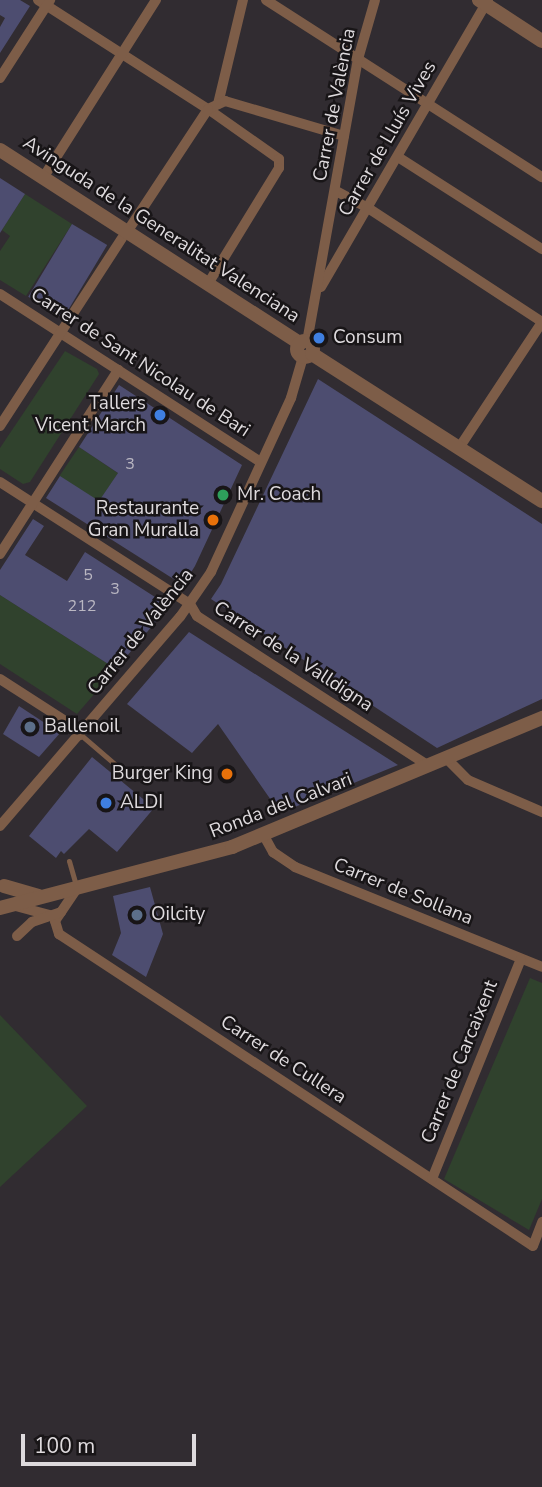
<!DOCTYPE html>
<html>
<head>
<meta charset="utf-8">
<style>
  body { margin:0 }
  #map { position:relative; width:542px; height:1487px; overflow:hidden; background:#312c31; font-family:"Nunito Sans",sans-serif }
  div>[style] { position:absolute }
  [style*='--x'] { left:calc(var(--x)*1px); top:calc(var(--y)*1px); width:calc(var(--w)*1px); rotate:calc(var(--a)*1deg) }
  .green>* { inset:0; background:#30422d; transform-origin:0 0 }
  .building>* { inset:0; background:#4d4d70; transform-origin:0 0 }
  .service>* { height:5px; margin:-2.5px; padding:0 2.5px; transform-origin:2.5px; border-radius:2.5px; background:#7d5d48 }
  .minor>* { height:10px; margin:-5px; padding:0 5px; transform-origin:5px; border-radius:5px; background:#7d5d48 }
  .tertiary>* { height:14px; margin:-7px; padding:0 7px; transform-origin:7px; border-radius:7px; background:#7d5d48 }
  .tertiary>.ring { margin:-7px; padding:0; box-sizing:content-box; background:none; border:14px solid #7d5d48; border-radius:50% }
  .dots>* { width:19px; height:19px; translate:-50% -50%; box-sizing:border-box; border:4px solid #181517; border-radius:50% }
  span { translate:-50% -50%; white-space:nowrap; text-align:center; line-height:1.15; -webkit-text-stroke:5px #181517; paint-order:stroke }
  .number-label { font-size:16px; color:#bab7c2 }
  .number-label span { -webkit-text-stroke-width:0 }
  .street-label { font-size:19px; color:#dedadd }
  .poi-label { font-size:19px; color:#dedadd }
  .left { translate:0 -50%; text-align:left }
  .right { translate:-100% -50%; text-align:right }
  .scale { position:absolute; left:21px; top:1434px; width:175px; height:32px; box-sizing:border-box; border:4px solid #dedadd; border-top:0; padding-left:9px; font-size:21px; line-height:24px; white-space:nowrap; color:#dedadd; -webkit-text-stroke:5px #181517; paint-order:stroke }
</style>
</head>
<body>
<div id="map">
  <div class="green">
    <i style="clip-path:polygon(25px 194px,72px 224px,26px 296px,0 280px,0 251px,10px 236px,2px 230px)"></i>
    <i style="clip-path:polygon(65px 351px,97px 369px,99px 374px,30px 482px,23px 484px,0 469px,0 448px)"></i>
    <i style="left:79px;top:447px;width:47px;height:35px;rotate:34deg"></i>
    <i style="clip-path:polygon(0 595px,116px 669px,77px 714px,0 664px)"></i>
    <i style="clip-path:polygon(530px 978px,542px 983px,542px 1199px,529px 1230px,444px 1179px)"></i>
    <i style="clip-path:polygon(0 1015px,87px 1106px,0 1187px)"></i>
  </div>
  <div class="building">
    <i style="clip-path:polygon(0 0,20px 0,30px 6px,0 53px,0 27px,5px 18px,0 15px)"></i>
    <i style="clip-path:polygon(0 178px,25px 194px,0 233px)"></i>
    <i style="left:72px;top:224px;width:41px;height:85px;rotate:31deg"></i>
    <i style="clip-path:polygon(318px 379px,542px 524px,542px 699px,437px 748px,211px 599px,221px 584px)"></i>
    <i style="clip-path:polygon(119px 385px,242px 465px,195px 566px,183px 585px,46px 498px,60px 476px,99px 501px,118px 473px,79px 447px)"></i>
    <i style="clip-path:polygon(33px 519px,44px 526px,25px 555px,67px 581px,85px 552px,169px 606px,116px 669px,0 595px,0 570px)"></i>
    <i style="clip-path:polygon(189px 632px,398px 765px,280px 813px,218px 724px,192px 753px,127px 704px)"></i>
    <i style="clip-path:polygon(19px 706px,60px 733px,39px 757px,3px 734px)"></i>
    <i style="clip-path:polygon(92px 757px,154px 808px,117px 852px,89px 829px,64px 854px,61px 851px,56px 858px,29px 836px)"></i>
    <i style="clip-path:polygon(150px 887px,163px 934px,146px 977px,112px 955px,121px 933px,113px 896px)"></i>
  </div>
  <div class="service">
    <i style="--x:81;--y:735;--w:57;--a:40.7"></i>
    <i style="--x:69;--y:861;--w:25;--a:74"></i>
  </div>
  <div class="minor">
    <i style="--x:38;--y:0;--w:202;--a:32.7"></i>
    <i style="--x:208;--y:109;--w:87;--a:35.2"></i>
    <i style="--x:279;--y:159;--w:9;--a:90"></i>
    <i style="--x:279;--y:168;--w:136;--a:121.5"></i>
    <i style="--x:266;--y:0;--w:328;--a:32.7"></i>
    <i style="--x:0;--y:78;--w:93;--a:-57.3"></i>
    <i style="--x:218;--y:104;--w:107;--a:-76.5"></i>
    <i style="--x:208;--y:109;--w:19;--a:-25"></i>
    <i style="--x:225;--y:101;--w:124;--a:16.4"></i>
    <i style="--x:398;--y:157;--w:171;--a:32.6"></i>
    <i style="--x:43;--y:178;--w:211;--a:-57.6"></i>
    <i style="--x:336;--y:191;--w:36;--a:28"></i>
    <i style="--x:368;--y:208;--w:208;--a:33.2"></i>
    <i style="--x:127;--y:232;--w:147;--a:-56.6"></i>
    <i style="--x:321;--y:287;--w:332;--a:-59.8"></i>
    <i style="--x:0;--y:294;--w:310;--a:32.8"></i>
    <i style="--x:307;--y:342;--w:288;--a:-79.8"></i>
    <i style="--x:358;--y:59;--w:61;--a:-73.9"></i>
    <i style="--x:0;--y:426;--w:224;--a:-57"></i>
    <i style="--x:459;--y:448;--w:151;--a:-56.6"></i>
    <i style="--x:0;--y:482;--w:226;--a:32.7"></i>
    <i style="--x:190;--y:604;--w:14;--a:60"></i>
    <i style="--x:197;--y:616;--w:276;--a:32.9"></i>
    <i style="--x:0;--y:554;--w:219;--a:-57.3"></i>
    <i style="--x:0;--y:679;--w:83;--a:32.7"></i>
    <i style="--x:70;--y:724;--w:15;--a:48"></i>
    <i style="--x:446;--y:758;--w:31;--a:45"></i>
    <i style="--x:468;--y:780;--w:81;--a:23.4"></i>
    <i style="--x:0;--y:826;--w:276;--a:-49.3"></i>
    <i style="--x:180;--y:617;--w:55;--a:-55.4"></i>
    <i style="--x:211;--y:572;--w:192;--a:-65.3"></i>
    <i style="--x:291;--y:398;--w:43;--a:-73.7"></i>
    <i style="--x:263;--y:834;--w:21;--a:61"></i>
    <i style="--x:273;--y:852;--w:27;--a:34"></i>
    <i style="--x:295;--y:867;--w:266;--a:22"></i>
    <i style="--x:78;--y:887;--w:41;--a:124.1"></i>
    <i style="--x:55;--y:921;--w:14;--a:73"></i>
    <i style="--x:59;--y:934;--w:567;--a:33.35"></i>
    <i style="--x:533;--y:1246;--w:26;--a:-69"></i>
    <i style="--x:12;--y:905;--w:39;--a:15"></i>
    <i style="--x:17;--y:936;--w:21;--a:-43"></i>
    <i style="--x:32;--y:922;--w:31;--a:-19"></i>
    <i style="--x:432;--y:1179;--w:237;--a:-68"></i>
  </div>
  <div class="tertiary">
    <i style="--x:479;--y:0;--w:75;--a:33.1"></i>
    <i style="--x:0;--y:150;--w:357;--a:32.8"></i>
    <i class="ring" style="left:297px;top:341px;width:2px;height:2px"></i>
    <i style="--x:312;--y:354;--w:273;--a:32.6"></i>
    <i style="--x:4;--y:886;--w:36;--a:16"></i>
    <i style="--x:0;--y:908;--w:240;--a:-14.7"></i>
    <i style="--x:232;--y:847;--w:336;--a:-22.6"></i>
  </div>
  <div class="dots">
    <i style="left:319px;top:338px;background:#3f7fe0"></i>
    <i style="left:160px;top:415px;background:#3f7fe0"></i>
    <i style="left:223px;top:495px;background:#2e9e5b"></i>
    <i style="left:213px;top:520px;background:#e8710a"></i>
    <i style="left:30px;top:727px;background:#5c6f8a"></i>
    <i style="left:227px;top:774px;background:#e8710a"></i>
    <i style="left:106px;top:803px;background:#3f7fe0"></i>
    <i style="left:137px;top:915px;background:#5c6f8a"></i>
  </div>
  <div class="number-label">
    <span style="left:130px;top:464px">3</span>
    <span style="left:88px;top:575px">5</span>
    <span style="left:115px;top:589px">3</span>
    <span style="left:82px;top:606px">212</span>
  </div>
  <div class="street-label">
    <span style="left:335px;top:105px;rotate:-79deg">Carrer de València</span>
    <span style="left:388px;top:139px;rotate:-60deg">Carrer de Lluís Vives</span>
    <span style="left:161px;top:230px;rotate:33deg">Avinguda de la Generalitat Valenciana</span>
    <span style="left:140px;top:363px;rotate:33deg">Carrer de Sant Nicolau de Bari</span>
    <span style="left:141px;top:632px;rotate:-51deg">Carrer de València</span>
    <span style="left:293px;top:657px;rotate:33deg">Carrer de la Valldigna</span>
    <span style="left:281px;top:806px;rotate:-21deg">Ronda del Calvari</span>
    <span style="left:403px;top:892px;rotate:22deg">Carrer de Sollana</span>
    <span style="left:283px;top:1060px;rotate:33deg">Carrer de Cullera</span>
    <span style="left:460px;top:1062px;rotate:-68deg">Carrer de Carcaixent</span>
  </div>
  <div class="poi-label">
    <span class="left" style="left:333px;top:338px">Consum</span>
    <span class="right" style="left:146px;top:415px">Tallers<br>Vicent March</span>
    <span class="left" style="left:237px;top:495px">Mr. Coach</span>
    <span class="right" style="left:199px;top:520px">Restaurante<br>Gran Muralla</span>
    <span class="left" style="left:44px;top:727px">Ballenoil</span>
    <span class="right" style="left:213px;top:774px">Burger King</span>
    <span class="left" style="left:120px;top:803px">ALDI</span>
    <span class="left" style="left:151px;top:915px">Oilcity</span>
  </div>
  <div class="scale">100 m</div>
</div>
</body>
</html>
